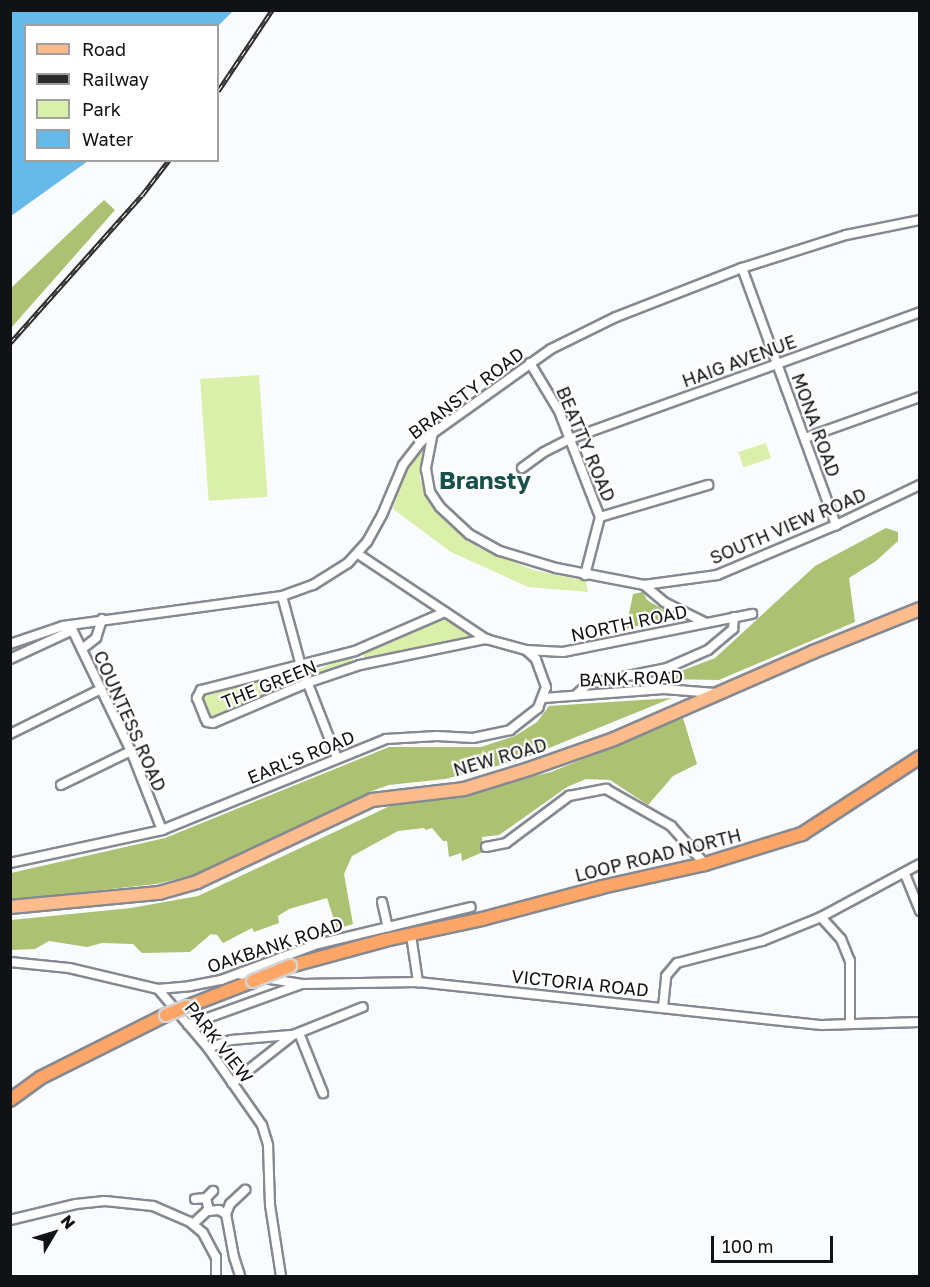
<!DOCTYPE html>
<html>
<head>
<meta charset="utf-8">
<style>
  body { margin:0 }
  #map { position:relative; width:930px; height:1287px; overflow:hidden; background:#fafbfd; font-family:"Golos Text",sans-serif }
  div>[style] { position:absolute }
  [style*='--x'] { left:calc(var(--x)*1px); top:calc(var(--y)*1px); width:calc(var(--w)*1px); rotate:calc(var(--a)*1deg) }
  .green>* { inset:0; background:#daefa9; transform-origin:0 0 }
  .forest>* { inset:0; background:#acc272 }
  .water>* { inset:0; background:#65baea }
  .roads { filter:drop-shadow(2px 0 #858991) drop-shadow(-2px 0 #858991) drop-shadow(0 2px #858991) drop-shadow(0 -2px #858991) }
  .minor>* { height:8px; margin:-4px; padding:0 4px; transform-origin:4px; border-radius:4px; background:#fff }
  .primary>* { height:12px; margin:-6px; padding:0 6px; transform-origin:6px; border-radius:6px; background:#febc8d }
  .trunk>* { height:12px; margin:-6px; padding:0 6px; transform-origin:6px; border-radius:6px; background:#fea667 }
  .rail>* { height:4.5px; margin-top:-2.25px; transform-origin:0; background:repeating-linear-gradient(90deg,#fff 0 7px,#2a2b2d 0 14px); box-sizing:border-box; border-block:2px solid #2a2b2d }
  .bridges { filter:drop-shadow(2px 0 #d4d4d5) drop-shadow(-2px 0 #d4d4d5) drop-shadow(0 2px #d4d4d5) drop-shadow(0 -2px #d4d4d5) }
  .trunk-bridge>* { height:12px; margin:-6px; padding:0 6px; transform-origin:6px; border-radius:6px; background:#fea667 }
  span { translate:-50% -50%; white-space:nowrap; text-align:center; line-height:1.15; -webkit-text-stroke:4.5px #fff; paint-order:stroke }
  .street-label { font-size:18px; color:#111215 }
  .district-label { font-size:24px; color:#17514b; font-weight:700 }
  .frame { position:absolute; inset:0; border:12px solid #111215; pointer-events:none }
  .legend { position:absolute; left:24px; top:24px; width:195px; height:138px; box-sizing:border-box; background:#fff; border:2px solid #a0a0a1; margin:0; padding:8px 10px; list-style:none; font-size:18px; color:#111215 }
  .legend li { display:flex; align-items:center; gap:12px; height:30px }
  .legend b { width:30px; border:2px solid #a0a0a1 }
  .north { position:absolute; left:24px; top:1203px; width:60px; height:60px; -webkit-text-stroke:4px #fff; paint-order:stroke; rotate:52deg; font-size:16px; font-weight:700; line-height:24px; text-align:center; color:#111215 }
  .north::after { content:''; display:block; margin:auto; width:21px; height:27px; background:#111215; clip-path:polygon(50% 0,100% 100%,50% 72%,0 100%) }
  .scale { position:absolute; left:711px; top:1236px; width:122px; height:27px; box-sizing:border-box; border:3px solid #111215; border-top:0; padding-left:8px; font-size:18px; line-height:21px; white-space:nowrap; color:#111215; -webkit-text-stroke:4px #fff; paint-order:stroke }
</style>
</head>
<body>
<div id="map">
  <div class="green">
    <i style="left:259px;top:375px;width:122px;height:59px;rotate:86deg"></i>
    <i style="left:766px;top:443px;width:16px;height:29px;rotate:72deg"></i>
    <i style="clip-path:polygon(422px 452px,420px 479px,433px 507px,479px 548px,533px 570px,586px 581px,588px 592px,528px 587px,451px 552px,393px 509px,406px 469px)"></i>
    <i style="clip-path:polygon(444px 615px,477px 637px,366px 662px,362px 651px)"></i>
    <i style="left:351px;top:655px;width:10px;height:45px;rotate:66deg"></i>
    <i style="clip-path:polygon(299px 671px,302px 681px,219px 717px,210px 716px,202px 698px,207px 691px)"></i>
  </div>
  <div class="forest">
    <i style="clip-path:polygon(104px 200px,115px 210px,11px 328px,11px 288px)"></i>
    <i style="clip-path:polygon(886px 528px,898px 532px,898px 541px,876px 561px,849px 578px,855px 622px,719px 680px,660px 679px,715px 658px,815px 566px)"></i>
    <i style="clip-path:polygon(643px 592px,647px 600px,674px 616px,626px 629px,633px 594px)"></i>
    <i style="clip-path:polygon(672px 698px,517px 761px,445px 779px,389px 785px,372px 791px,194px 875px,156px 884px,11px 900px,11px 873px,165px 838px,389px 747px,481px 747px,515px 736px,537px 722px,549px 706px)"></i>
    <i style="clip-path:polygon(683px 718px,697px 764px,673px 776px,648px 805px,610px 780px,586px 779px,567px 787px,499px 835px,482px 837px,483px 852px,462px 861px,461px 853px,449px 857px,447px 841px,443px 841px,432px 828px,426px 830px,424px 828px,398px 831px,352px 856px,344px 874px,353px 924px,337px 929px,327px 898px,289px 909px,278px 916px,279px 923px,254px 932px,252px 928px,223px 943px,217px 935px,211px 934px,190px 952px,142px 953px,133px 944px,102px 943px,87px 947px,49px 941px,35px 949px,11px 950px,11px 920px,131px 908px,198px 896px,390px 806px,454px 796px,551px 772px)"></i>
  </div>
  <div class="water">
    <i style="clip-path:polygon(11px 10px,233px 10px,233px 11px,218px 26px,26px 26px,26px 160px,88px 161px,11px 216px)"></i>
  </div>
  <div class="roads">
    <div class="minor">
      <i style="--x:742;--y:268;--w:274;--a:69.9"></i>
      <i style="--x:530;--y:363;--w:56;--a:58.9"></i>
      <i style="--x:559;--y:411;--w:114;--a:68.9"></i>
      <i style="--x:600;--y:517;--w:60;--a:104.5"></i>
      <i style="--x:433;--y:432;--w:38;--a:101"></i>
      <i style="--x:426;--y:469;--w:23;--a:80"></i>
      <i style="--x:430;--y:492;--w:18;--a:56"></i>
      <i style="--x:440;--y:507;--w:40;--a:43"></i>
      <i style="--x:469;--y:534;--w:35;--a:29"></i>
      <i style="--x:500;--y:551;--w:59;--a:16.9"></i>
      <i style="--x:556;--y:568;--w:90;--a:10.9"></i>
      <i style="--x:644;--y:585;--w:74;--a:-7.8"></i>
      <i style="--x:717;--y:575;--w:129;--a:-22.8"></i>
      <i style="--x:836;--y:525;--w:93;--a:-25.5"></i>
      <i style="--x:805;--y:438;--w:122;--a:-19.6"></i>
      <i style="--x:522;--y:468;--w:27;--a:-36"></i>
      <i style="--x:544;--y:452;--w:29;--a:-27"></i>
      <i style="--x:570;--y:439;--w:372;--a:-19.9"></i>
      <i style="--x:600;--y:517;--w:113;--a:-16.5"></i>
      <i style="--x:358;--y:554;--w:154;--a:33.6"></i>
      <i style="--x:486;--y:639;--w:41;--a:15.4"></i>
      <i style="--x:526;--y:650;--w:37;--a:3"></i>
      <i style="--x:563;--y:652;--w:193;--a:-11.4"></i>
      <i style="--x:644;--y:585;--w:26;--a:40"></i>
      <i style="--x:664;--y:602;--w:45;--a:26.6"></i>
      <i style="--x:282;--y:596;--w:73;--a:74.8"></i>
      <i style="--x:301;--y:666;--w:99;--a:68.6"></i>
      <i style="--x:445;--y:612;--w:98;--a:156.6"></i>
      <i style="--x:355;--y:651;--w:159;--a:165.8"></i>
      <i style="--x:201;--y:690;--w:9;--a:117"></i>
      <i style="--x:197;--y:698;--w:22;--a:68"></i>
      <i style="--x:205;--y:718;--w:4;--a:63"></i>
      <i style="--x:207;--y:722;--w:6;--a:9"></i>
      <i style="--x:213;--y:723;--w:102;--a:-23.1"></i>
      <i style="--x:307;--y:683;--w:56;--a:-18.8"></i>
      <i style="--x:360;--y:665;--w:129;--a:-11.7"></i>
      <i style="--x:70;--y:625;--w:140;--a:64.2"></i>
      <i style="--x:131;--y:751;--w:85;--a:68.6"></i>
      <i style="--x:10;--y:644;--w:56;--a:-18.8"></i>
      <i style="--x:63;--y:626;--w:221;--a:-7.8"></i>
      <i style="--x:282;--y:596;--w:33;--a:-20"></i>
      <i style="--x:313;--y:585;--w:41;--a:-32.2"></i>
      <i style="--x:348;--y:563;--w:28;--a:-48"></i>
      <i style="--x:367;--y:542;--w:31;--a:-61"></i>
      <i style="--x:382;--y:515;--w:54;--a:-67.2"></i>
      <i style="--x:403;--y:465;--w:31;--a:-52"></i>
      <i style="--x:422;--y:441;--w:158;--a:-35.5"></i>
      <i style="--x:551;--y:349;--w:72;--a:-26.2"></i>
      <i style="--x:616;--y:317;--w:135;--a:-21.3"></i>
      <i style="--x:742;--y:268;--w:109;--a:-17.6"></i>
      <i style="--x:846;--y:235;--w:76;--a:-11.5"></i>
      <i style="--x:82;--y:649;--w:18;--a:-38"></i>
      <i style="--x:96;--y:638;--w:20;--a:-72"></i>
      <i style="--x:10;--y:659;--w:69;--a:-24.7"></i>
      <i style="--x:576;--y:695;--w:16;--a:-43"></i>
      <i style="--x:588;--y:684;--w:81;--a:-11.4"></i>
      <i style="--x:667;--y:668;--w:45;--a:-23.7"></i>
      <i style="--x:708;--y:650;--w:33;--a:-40"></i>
      <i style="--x:733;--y:629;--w:12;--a:-85"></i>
      <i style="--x:544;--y:698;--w:120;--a:-4.3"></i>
      <i style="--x:664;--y:689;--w:51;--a:4.5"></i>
      <i style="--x:10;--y:734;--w:102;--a:-26.3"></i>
      <i style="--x:61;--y:785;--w:78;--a:-25.9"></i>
      <i style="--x:486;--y:847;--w:20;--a:-11"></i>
      <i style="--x:506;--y:843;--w:79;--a:-36.7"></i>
      <i style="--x:569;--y:796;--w:38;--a:-11"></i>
      <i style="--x:606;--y:789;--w:75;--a:29.6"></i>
      <i style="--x:671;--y:826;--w:51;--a:48.2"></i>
      <i style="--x:10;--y:863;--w:156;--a:-12.2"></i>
      <i style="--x:162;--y:830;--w:242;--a:-22.1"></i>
      <i style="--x:386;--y:739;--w:51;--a:-3.4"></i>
      <i style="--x:437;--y:736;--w:36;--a:3"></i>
      <i style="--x:473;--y:738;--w:38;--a:-12"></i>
      <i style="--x:510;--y:730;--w:36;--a:-38"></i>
      <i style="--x:538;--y:708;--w:22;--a:-69"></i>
      <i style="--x:546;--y:687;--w:30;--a:-110"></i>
      <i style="--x:536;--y:659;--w:13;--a:-138"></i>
      <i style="--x:905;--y:874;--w:40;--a:68"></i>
      <i style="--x:382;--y:902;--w:26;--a:77"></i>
      <i style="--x:821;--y:917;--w:30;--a:48"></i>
      <i style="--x:841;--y:939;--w:24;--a:68"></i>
      <i style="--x:850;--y:961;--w:63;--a:90"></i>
      <i style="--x:411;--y:935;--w:48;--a:81.5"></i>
      <i style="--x:10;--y:962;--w:59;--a:5.8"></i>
      <i style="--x:69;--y:968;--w:91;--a:13.3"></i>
      <i style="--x:158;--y:989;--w:32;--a:-5"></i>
      <i style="--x:190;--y:986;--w:32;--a:-11"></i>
      <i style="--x:221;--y:980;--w:103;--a:-20.4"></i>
      <i style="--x:318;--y:944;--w:157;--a:-13.6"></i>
      <i style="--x:238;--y:974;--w:65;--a:8.9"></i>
      <i style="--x:302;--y:984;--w:116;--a:-1"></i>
      <i style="--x:418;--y:982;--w:406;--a:6.1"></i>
      <i style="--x:822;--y:1025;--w:98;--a:-1.8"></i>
      <i style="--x:158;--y:989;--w:77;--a:49.7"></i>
      <i style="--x:208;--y:1048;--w:94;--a:55"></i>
      <i style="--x:262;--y:1125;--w:21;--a:73"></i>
      <i style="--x:268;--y:1145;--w:60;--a:88.1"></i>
      <i style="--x:270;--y:1205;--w:72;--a:81.2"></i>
      <i style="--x:663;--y:1007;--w:31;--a:-84"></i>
      <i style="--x:666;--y:976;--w:17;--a:-50"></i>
      <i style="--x:677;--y:963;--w:88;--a:-14.5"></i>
      <i style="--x:762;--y:941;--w:64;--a:-22.1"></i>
      <i style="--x:821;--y:917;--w:112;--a:-28.2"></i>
      <i style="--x:188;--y:1025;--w:118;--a:-19.8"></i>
      <i style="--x:299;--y:1033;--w:65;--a:68.2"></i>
      <i style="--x:208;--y:1048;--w:24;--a:-19"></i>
      <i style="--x:231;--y:1040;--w:60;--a:-4.8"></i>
      <i style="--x:232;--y:1083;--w:78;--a:-38.2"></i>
      <i style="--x:293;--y:1035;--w:75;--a:-21.8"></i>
      <i style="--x:195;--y:1199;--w:11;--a:-5"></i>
      <i style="--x:209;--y:1211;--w:13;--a:-103"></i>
      <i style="--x:206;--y:1198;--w:10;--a:-45"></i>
      <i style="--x:226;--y:1214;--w:11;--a:-68"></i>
      <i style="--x:230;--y:1204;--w:21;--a:-43"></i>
      <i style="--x:10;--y:1220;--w:68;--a:-13.6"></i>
      <i style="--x:76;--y:1204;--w:29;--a:-6"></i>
      <i style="--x:105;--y:1201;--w:48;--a:5.9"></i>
      <i style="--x:153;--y:1206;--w:40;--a:23.4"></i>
      <i style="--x:190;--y:1222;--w:17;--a:40"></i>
      <i style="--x:203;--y:1233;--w:27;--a:62"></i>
      <i style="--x:216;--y:1257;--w:19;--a:90"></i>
      <i style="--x:193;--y:1224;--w:19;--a:-43"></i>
      <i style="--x:207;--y:1211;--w:12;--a:-5"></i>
      <i style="--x:219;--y:1210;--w:8;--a:30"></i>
      <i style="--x:226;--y:1214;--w:44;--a:79.5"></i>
      <i style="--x:234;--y:1257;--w:20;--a:72"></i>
    </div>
    <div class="primary">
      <i style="--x:10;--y:907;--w:150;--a:-5.4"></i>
      <i style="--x:159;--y:893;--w:40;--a:-16"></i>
      <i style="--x:197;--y:882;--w:193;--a:-25.1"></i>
      <i style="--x:372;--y:800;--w:93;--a:-6.8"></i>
      <i style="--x:464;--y:789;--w:68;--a:-17.1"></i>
      <i style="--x:529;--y:769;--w:90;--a:-19.4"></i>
      <i style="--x:614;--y:739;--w:217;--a:-23.6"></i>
      <i style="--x:813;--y:652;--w:115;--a:-21.9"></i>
    </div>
    <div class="trunk">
      <i style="--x:290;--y:966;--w:98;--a:-15.3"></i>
      <i style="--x:385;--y:940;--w:99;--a:-12.2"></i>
      <i style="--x:482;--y:919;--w:124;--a:-14.9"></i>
      <i style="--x:602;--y:887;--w:106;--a:-12.6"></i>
      <i style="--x:705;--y:864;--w:102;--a:-17.2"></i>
      <i style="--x:802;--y:834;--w:141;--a:-33.1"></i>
      <i style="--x:186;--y:1007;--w:72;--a:-21.2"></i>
      <i style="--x:10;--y:1100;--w:37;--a:-36"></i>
      <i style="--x:40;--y:1078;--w:141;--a:-26.6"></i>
    </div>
  </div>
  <div class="rail">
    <i style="--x:218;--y:91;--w:97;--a:-56.3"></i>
    <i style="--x:10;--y:343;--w:198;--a:-48.3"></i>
    <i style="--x:142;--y:195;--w:44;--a:-52.4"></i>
  </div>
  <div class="bridges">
    <div class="trunk-bridge">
      <i style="--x:253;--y:981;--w:40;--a:-22"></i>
      <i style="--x:166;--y:1015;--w:22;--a:-22"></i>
    </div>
  </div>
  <div class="street-label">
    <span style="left:739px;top:361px;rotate:-20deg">HAIG AVENUE</span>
    <span style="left:466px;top:393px;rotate:-37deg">BRANSTY ROAD</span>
    <span style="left:816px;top:425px;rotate:70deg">MONA ROAD</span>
    <span style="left:586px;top:444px;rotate:67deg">BEATTY ROAD</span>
    <span style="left:788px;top:526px;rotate:-23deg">SOUTH VIEW ROAD</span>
    <span style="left:629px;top:623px;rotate:-12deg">NORTH ROAD</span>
    <span style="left:631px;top:678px;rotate:-2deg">BANK ROAD</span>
    <span style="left:269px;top:684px;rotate:-22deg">THE GREEN</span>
    <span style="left:130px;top:721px;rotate:66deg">COUNTESS ROAD</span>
    <span style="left:301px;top:757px;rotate:-22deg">EARL'S ROAD</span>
    <span style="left:500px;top:757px;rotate:-16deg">NEW ROAD</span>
    <span style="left:658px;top:855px;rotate:-14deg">LOOP ROAD NORTH</span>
    <span style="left:275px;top:945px;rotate:-18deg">OAKBANK ROAD</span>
    <span style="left:580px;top:983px;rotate:6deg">VICTORIA ROAD</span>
    <span style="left:219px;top:1042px;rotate:52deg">PARK VIEW</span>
  </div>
  <div class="district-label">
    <span style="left:485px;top:480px">Bransty</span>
  </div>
  <div class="frame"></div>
  <ul class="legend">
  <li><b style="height:8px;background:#febc8d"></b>Road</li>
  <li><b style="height:8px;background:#2a2b2d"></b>Railway</li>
  <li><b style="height:16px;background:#daefa9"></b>Park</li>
  <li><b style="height:16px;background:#65baea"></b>Water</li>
  </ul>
  <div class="north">N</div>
  <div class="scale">100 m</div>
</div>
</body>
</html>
